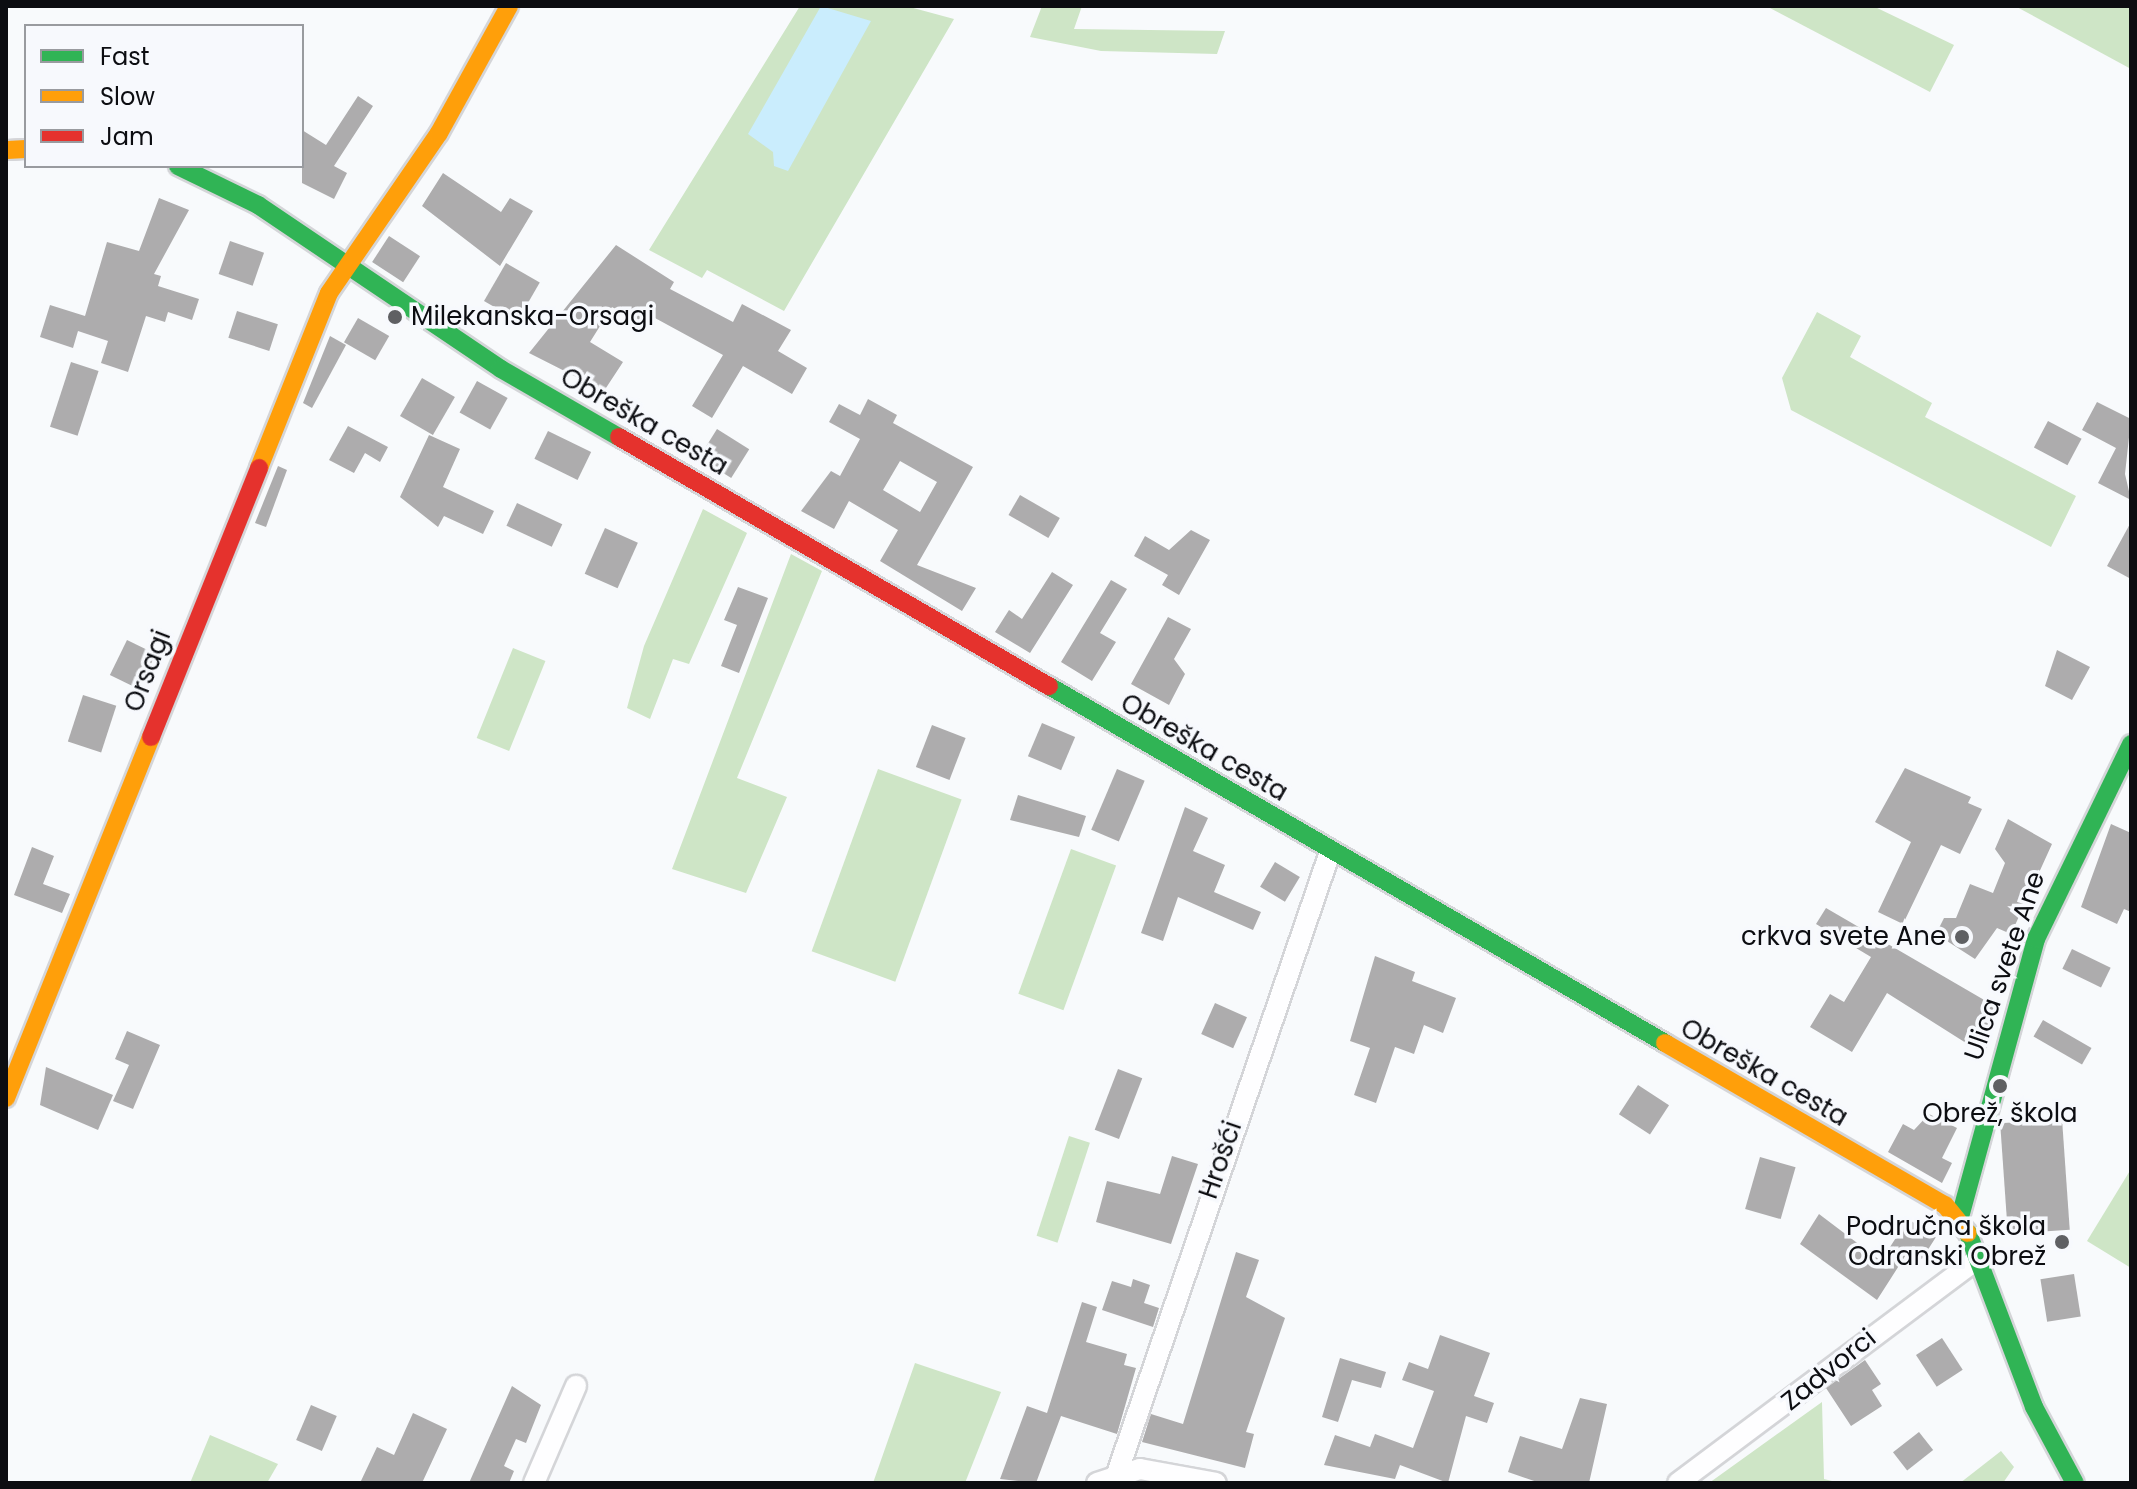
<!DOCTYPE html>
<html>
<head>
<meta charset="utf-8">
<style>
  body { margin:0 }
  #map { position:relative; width:2137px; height:1489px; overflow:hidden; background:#f8fafc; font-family:Poppins,sans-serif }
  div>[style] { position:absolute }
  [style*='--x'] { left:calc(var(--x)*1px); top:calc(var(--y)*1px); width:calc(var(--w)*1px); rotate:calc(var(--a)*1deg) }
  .green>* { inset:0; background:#cee5c6; transform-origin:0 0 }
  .water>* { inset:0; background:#caedfd }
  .building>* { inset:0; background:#adacad; transform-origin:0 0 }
  .roads { filter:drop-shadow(2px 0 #d4d5d8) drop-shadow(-2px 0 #d4d5d8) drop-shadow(0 2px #d4d5d8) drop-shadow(0 -2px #d4d5d8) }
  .street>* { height:20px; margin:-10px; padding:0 10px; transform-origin:10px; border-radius:10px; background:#fefeff }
  .fast>* { height:18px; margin:-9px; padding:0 9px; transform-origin:9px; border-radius:9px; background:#30b455 }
  .slow>* { height:18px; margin:-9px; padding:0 9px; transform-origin:9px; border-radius:9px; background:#ff9f0a }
  .jam>* { height:18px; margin:-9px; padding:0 9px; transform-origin:9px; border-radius:9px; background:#e5322d }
  .dots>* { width:22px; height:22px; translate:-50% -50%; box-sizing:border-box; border:4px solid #f7f9fd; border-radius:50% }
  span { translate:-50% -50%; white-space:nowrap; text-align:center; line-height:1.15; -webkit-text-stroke:7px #f7f9fd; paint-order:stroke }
  .poi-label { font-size:26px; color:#0c0d11 }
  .left { translate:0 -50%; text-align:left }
  .right { translate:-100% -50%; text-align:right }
  .street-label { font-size:26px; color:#0c0d11 }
  .frame { position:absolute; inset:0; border:8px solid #0c0d11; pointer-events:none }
  .legend { position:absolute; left:24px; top:24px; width:280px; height:144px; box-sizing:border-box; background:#f7f9fd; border:2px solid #999b9f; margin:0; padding:10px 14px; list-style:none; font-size:24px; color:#0c0d11 }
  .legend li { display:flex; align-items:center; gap:16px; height:40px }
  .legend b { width:40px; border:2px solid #999b9f }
</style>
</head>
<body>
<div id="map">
  <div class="green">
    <i style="clip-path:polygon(800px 6px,906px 6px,954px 19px,784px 311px,707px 270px,702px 278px,649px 250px)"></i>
    <i style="clip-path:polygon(1042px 6px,1082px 6px,1074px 29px,1225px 31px,1217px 54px,1101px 51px,1030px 37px)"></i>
    <i style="clip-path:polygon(1766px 6px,1873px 6px,1954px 45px,1930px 92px)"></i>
    <i style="clip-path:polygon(2015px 6px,2131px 6px,2131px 69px)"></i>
    <i style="clip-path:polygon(1817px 312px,1861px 336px,1850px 357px,1932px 403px,1925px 417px,2076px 496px,2051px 547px,1791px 410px,1782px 378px)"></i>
    <i style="clip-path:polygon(703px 509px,747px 533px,689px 664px,673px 659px,650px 719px,627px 708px,644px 646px)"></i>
    <i style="clip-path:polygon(791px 554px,822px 571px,737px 778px,787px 797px,746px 893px,672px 869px)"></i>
    <i style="left:513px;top:648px;width:35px;height:97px;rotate:22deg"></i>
    <i style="left:878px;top:769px;width:89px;height:194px;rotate:20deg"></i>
    <i style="left:1071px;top:849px;width:48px;height:154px;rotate:20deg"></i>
    <i style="left:1069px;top:1136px;width:22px;height:105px;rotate:18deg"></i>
    <i style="clip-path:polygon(2131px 1169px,2131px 1268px,2087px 1241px)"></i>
    <i style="clip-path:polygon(915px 1363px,1001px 1392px,965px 1483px,873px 1483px)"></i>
    <i style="clip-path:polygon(1822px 1402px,1824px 1479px,1840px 1483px,1709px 1483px)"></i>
    <i style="clip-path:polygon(210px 1435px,278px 1464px,267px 1483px,190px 1483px)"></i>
    <i style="clip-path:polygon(2001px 1451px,2014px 1467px,2003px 1483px,1960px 1483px)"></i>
  </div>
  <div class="water">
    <i style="clip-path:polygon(821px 6px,871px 21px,788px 171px,774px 166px,773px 152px,748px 134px)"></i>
  </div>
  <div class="building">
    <i style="clip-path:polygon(358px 96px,373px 106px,334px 166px,347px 173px,334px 199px,302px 183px,302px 130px,326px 145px)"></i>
    <i style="clip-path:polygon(443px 173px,501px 212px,510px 198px,533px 211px,500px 266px,422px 206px)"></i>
    <i style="clip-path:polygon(159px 198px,189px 210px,154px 274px,161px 276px,158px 286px,199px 299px,192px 320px,168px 312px,165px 322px,146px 316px,128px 372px,101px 363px,108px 341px,78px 331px,73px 348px,40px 337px,50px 305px,85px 316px,107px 242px,139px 251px)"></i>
    <i style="left:389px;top:236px;width:37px;height:31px;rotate:33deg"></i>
    <i style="left:230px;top:241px;width:36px;height:35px;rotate:19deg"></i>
    <i style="clip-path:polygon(616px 245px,674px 282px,670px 289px,733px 322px,742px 304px,791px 330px,778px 351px,807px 368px,792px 394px,743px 366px,712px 418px,692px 406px,723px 355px,655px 318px,649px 328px,612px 307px,590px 342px,623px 362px,604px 391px,529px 353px)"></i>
    <i style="left:506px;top:263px;width:39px;height:44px;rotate:30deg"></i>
    <i style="left:237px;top:311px;width:43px;height:28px;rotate:18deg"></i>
    <i style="left:358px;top:318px;width:36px;height:28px;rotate:30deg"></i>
    <i style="clip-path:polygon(330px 336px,346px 345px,312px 408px,303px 403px)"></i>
    <i style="left:71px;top:362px;width:29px;height:68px;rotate:18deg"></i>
    <i style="left:422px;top:378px;width:38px;height:44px;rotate:30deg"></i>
    <i style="left:477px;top:381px;width:35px;height:36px;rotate:29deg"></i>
    <i style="clip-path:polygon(evenodd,868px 399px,897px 415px,893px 423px,973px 467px,917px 565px,976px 588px,962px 611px,880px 561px,898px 530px,849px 501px,834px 529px,801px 511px,831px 471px,840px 476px,860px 439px,829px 422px,839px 404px,860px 415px,868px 399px,900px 461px,937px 482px,920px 512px,883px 490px,900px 461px)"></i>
    <i style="clip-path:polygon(2097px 402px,2131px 419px,2125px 474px,2131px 500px,2098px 483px,2116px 448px,2082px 430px)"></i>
    <i style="left:2048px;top:421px;width:38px;height:30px;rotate:28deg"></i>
    <i style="clip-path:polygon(348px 426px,388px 447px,380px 462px,365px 453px,354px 473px,329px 460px)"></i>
    <i style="left:717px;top:429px;width:38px;height:34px;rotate:32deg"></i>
    <i style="left:548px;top:431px;width:48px;height:31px;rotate:26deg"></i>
    <i style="clip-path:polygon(429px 435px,460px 449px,443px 487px,494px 511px,483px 534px,444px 516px,438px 527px,400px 497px)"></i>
    <i style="clip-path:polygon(278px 466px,287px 470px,266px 527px,255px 523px)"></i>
    <i style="left:1020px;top:495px;width:46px;height:23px;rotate:30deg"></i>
    <i style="left:517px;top:503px;width:50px;height:25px;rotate:25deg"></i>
    <i style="clip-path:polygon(2131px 522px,2131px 579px,2107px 566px)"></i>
    <i style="left:605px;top:528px;width:36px;height:50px;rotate:24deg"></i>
    <i style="clip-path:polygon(1191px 530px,1210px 540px,1179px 595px,1162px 585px,1168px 575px,1134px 556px,1145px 536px,1169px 550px)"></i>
    <i style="clip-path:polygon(1052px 572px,1073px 585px,1030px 653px,995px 632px,1009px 610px,1022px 619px)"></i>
    <i style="clip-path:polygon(1111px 580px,1127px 589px,1100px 633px,1116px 642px,1092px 681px,1061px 662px)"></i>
    <i style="clip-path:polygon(738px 587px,768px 598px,739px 673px,721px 666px,737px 625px,724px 620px)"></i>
    <i style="clip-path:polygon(1168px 617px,1191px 629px,1174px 659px,1185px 674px,1169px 705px,1131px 684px)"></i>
    <i style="left:127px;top:640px;width:32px;height:39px;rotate:26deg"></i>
    <i style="clip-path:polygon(2057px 650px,2090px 667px,2072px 700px,2045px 686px)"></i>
    <i style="left:83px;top:695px;width:35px;height:49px;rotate:18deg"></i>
    <i style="left:1042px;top:723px;width:36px;height:36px;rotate:23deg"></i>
    <i style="left:932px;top:725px;width:36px;height:45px;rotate:21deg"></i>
    <i style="clip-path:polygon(1905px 768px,1971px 797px,1968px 803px,1982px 809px,1960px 854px,1941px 845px,1903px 924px,1878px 912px,1911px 842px,1875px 822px)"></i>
    <i style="left:1117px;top:769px;width:30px;height:66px;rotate:23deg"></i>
    <i style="clip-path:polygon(1018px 795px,1086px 816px,1079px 837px,1010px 820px)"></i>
    <i style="clip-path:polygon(1185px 807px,1208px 818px,1193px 851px,1225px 865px,1214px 892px,1261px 912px,1253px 930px,1178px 897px,1163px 941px,1141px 933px)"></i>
    <i style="clip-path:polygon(2008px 819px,2052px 844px,2011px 934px,1997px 928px,1975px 959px,1936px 934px,1944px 918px,1956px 918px,1970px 884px,1993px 893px,2005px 863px,1995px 849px)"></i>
    <i style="clip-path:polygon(2111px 824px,2131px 833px,2131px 912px,2124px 909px,2117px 924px,2081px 907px)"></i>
    <i style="clip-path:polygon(32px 847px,54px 856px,43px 884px,70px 894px,62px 913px,14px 895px)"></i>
    <i style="left:1275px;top:862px;width:29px;height:29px;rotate:31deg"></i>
    <i style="clip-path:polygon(1826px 908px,1998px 1008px,1985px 1055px,1887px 993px,1852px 1052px,1810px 1027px,1830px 994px,1844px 1002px,1871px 957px,1816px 924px)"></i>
    <i style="left:2072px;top:949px;width:43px;height:22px;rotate:26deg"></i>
    <i style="clip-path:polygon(1375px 956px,1415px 972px,1412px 981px,1456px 998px,1443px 1033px,1424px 1025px,1414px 1054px,1395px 1047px,1376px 1103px,1354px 1095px,1370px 1048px,1350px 1041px)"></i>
    <i style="left:1215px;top:1003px;width:35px;height:34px;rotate:24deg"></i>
    <i style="left:2043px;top:1020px;width:56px;height:19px;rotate:30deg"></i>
    <i style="clip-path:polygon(127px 1031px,160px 1045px,133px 1109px,113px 1101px,129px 1065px,115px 1059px)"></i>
    <i style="clip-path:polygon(46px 1067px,113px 1095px,98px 1130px,40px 1105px)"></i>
    <i style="left:1118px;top:1069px;width:26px;height:65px;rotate:21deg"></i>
    <i style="left:1638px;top:1085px;width:37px;height:35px;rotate:33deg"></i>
    <i style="clip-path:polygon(1929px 1114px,1957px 1128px,1942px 1158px,1952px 1163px,1942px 1183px,1888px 1152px,1903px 1124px,1914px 1130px)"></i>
    <i style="left:2062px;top:1119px;width:111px;height:62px;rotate:86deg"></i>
    <i style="clip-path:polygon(1172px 1156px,1198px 1164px,1171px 1244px,1096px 1222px,1107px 1181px,1160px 1194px)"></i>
    <i style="left:1760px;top:1157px;width:37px;height:54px;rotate:16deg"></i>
    <i style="clip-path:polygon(1819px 1214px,1881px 1261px,1908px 1219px,1936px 1237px,1922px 1259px,1909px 1250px,1877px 1300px,1800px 1244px)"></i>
    <i style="clip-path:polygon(1236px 1252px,1259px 1260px,1246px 1297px,1285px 1318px,1246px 1432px,1254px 1434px,1245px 1468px,1142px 1442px,1151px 1414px,1183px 1424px)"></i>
    <i style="left:2074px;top:1274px;width:43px;height:34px;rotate:81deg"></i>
    <i style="clip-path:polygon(1133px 1279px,1150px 1285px,1144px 1303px,1159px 1308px,1153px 1327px,1102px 1310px,1112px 1281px,1131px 1287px)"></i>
    <i style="clip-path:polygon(1082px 1302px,1097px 1307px,1086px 1342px,1127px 1354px,1124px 1365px,1136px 1368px,1117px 1434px,1061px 1416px,1036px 1483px,1000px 1479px,1027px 1406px,1047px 1413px)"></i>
    <i style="clip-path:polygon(1440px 1335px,1490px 1353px,1474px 1396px,1494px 1403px,1487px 1423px,1466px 1416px,1448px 1483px,1400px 1465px,1395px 1479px,1324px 1465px,1335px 1435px,1370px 1447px,1375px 1434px,1413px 1448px,1434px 1391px,1402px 1380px,1409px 1362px,1428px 1369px)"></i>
    <i style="left:1942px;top:1338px;width:38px;height:31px;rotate:57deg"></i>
    <i style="clip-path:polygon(1340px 1358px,1386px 1372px,1381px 1388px,1352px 1380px,1338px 1422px,1322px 1417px)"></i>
    <i style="clip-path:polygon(1865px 1360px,1881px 1384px,1872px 1390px,1882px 1406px,1851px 1426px,1826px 1388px)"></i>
    <i style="clip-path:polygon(512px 1386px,541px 1405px,526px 1443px,516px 1439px,504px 1466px,514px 1471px,509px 1483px,469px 1483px)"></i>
    <i style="clip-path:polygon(1580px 1398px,1607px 1404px,1589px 1483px,1540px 1483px,1508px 1472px,1520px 1436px,1562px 1449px)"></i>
    <i style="left:311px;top:1405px;width:28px;height:38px;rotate:23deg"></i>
    <i style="clip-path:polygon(413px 1413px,447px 1429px,422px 1483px,360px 1483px,377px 1447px,394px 1455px)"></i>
    <i style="left:1919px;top:1432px;width:23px;height:33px;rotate:52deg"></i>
  </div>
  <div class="roads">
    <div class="street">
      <i style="--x:1118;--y:1471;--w:654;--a:-71.09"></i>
      <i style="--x:534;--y:1483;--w:106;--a:-66.6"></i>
      <i style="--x:1097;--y:1483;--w:45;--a:-18"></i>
      <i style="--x:1140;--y:1469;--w:77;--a:10.4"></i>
      <i style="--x:1678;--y:1483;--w:379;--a:-36.8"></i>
    </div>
    <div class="fast">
      <i style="--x:178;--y:166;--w:89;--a:26"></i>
      <i style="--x:258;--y:205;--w:293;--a:34"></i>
      <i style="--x:501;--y:369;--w:136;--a:30"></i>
      <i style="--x:1049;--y:686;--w:712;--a:30.09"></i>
      <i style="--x:1960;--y:1217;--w:288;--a:-74.7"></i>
      <i style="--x:2036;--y:939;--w:217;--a:-64"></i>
      <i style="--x:1968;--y:1233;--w:186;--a:69.2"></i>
      <i style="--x:2034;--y:1407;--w:86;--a:61.7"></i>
    </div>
    <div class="slow">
      <i style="--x:6;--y:150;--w:20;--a:-3"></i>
      <i style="--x:259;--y:468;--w:188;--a:-68.2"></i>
      <i style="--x:329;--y:293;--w:194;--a:-55.5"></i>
      <i style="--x:439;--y:133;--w:145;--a:-61.1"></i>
      <i style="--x:1665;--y:1043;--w:323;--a:30.1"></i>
      <i style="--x:1945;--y:1205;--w:36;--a:51"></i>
      <i style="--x:6;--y:1098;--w:389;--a:-68.1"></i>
    </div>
    <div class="jam">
      <i style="--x:619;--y:437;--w:497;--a:30.1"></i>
      <i style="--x:151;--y:737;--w:290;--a:-68.1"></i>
    </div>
  </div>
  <div class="dots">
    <i style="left:395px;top:317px;background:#5f6063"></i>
    <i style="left:1962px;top:937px;background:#5f6063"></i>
    <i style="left:2000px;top:1086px;background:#5f6063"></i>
    <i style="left:2062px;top:1242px;background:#5f6063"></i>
  </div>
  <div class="poi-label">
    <span class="left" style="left:411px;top:317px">Milekanska-Orsagi</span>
    <span class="right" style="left:1946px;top:937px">crkva svete Ane</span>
    <span style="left:2000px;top:1114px">Obrež, škola</span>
    <span class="right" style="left:2046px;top:1242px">Područna škola<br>Odranski Obrež</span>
  </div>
  <div class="street-label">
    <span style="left:644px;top:422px;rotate:30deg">Obreška cesta</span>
    <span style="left:148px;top:671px;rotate:-69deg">Orsagi</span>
    <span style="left:1204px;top:748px;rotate:30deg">Obreška cesta</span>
    <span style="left:2005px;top:966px;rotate:-71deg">Ulica svete Ane</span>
    <span style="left:1764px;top:1073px;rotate:30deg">Obreška cesta</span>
    <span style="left:1221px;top:1160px;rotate:-71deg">Hrošći</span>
    <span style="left:1829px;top:1370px;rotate:-39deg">Zadvorci</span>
  </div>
  <div class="frame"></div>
  <ul class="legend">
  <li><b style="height:10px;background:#30b455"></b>Fast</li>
  <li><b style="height:10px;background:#ff9f0a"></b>Slow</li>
  <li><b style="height:10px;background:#e5322d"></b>Jam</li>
  </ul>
</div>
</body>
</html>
